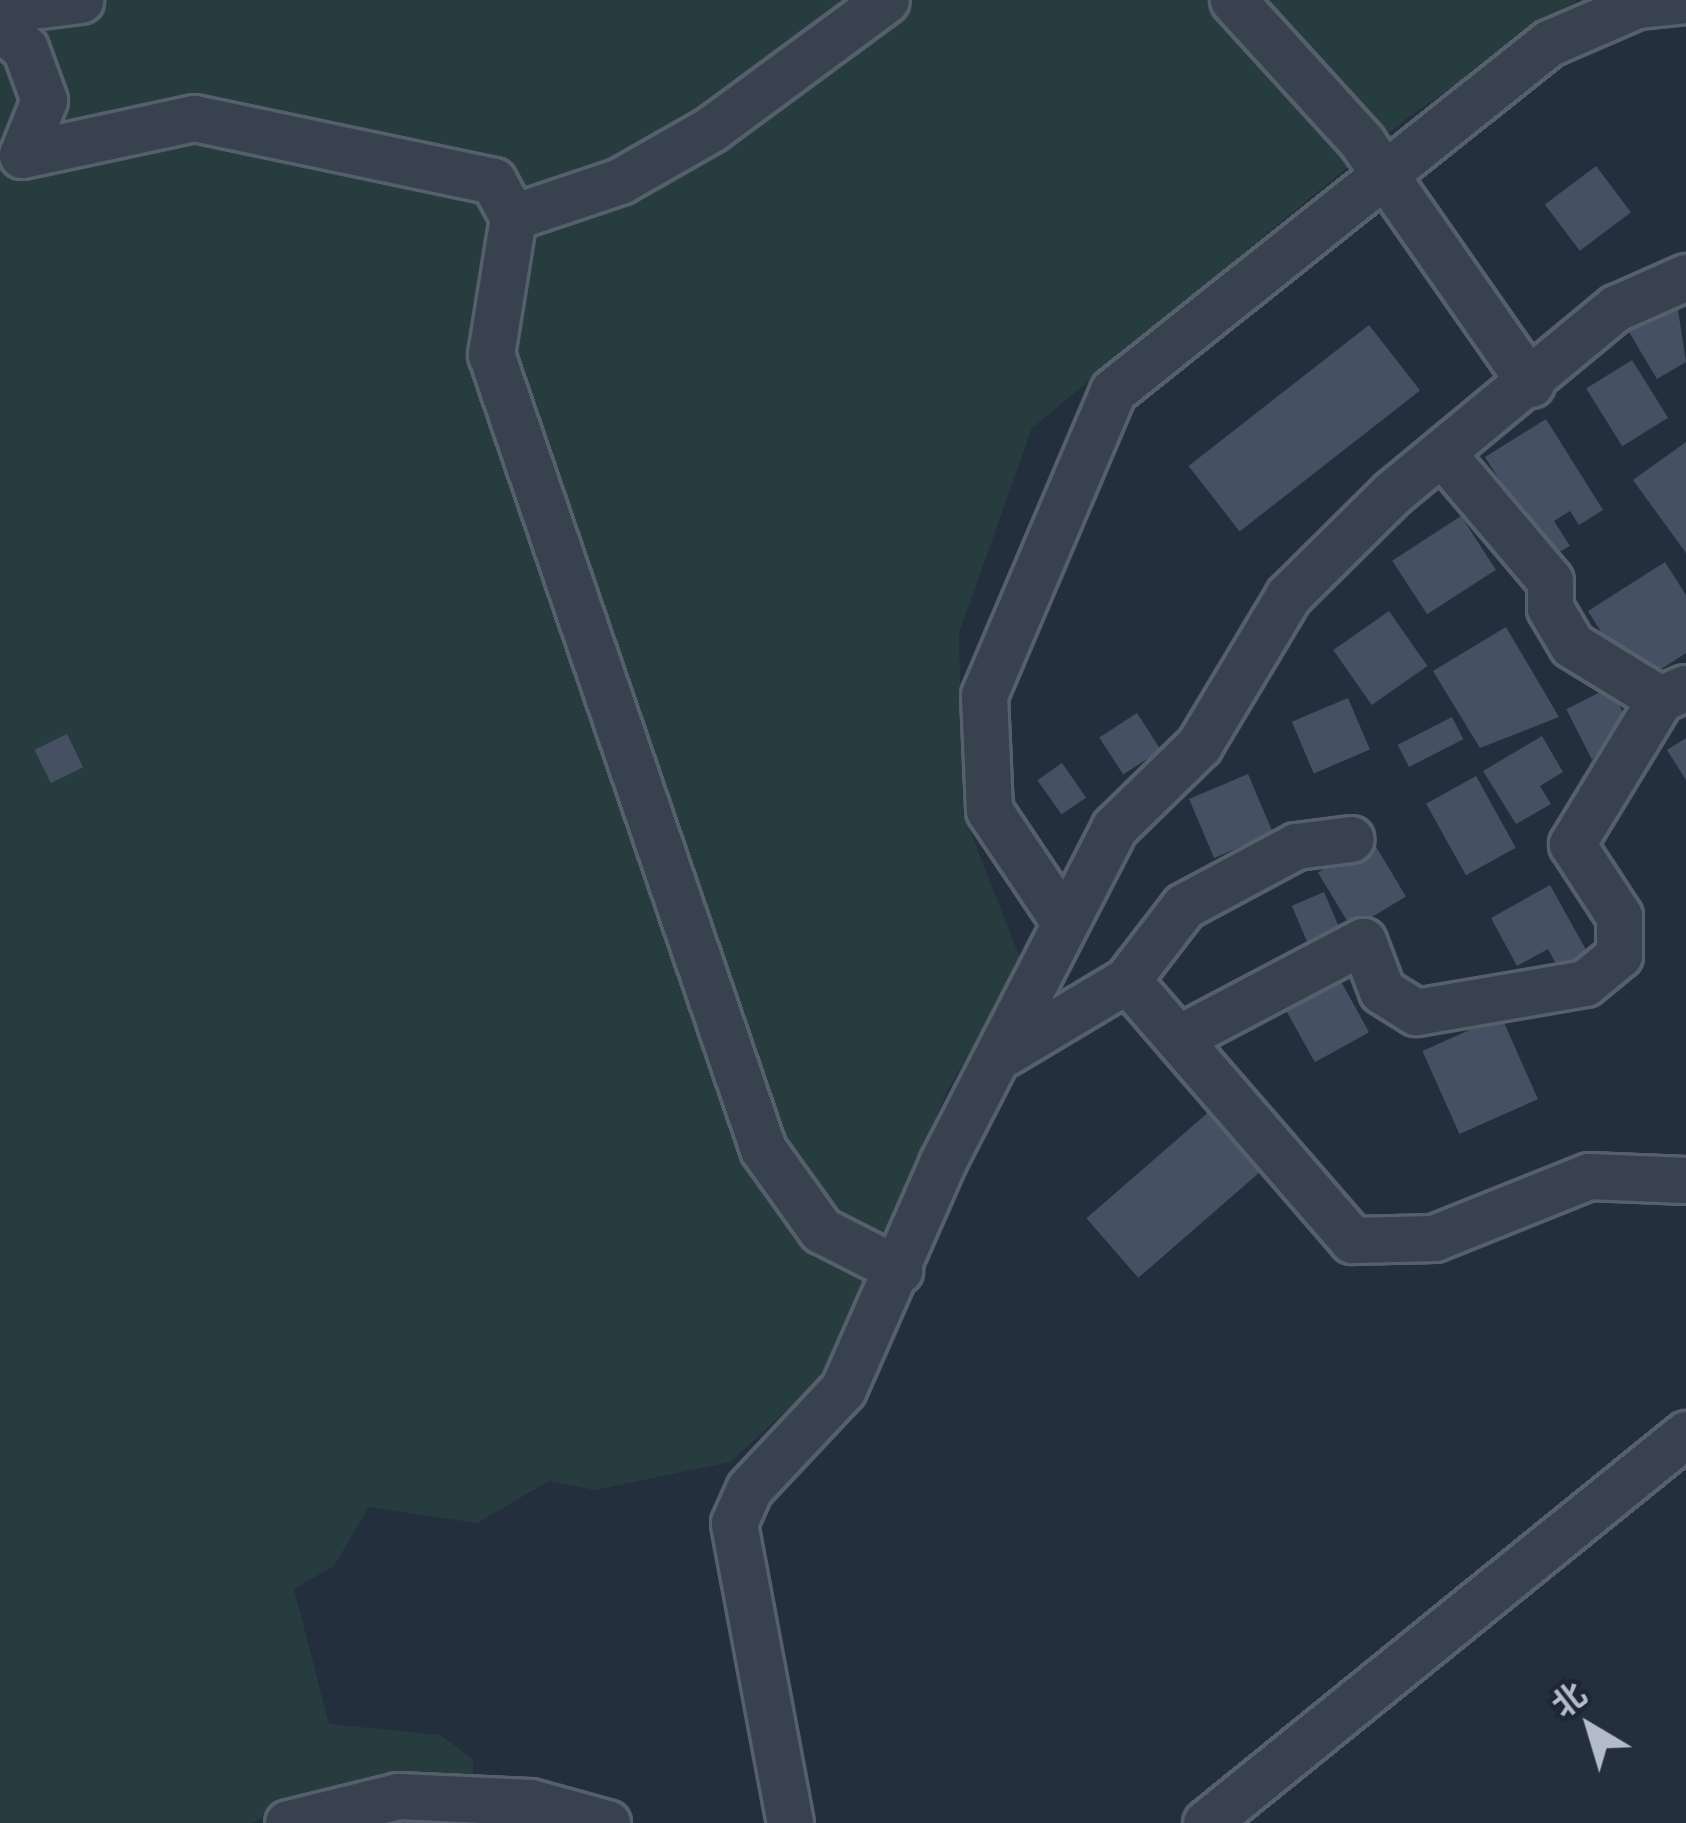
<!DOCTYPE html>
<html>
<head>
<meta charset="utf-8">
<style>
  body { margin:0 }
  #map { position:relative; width:1686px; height:1823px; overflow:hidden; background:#242f3e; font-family:Lato,"Noto Sans SC",sans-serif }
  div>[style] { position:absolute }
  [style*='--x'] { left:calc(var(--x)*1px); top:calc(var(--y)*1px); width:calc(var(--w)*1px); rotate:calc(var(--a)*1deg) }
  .green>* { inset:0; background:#263c3f }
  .building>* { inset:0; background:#455162; transform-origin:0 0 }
  .roads { filter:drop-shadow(3px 0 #565f6c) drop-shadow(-3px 0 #565f6c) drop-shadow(0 3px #565f6c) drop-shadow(0 -3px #565f6c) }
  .minor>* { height:45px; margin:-22.5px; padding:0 22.5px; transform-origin:22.5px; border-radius:22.5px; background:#38414e }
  span { translate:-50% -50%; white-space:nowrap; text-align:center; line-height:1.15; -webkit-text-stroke:9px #1d2633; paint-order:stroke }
  .north { position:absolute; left:1530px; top:1667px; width:120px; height:120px; -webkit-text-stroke:9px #1d2633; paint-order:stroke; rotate:322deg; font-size:33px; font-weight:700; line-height:48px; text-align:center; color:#b4bcc9 }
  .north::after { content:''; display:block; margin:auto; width:42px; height:54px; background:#b4bcc9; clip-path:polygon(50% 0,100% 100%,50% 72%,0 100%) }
</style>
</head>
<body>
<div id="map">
  <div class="green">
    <i style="clip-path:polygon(0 0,1578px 0,1406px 119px,1032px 428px,959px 633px,963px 813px,1022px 963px,947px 1091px,832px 1369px,730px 1462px,595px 1490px,549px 1481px,477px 1523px,369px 1507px,334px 1566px,294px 1589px,329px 1724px,440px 1735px,473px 1759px,473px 1785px,304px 1801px,251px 1823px,0 1823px)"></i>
  </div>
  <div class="building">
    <i style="left:1596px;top:166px;width:58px;height:64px;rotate:53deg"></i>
    <i style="clip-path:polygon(1676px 297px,1686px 362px,1657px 379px,1626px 327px)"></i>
    <i style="left:1369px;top:325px;width:83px;height:229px;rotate:52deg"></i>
    <i style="left:1632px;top:360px;width:68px;height:54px;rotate:58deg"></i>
    <i style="clip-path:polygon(1546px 419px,1603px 510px,1579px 525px,1570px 511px,1554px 521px,1570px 546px,1549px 558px,1485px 457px)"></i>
    <i style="clip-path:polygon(1686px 442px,1686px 553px,1633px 480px)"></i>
    <i style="left:1461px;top:516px;width:64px;height:82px;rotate:57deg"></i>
    <i style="clip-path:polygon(1665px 562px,1686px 595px,1686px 653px,1635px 686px,1588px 611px)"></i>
    <i style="left:1389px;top:611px;width:67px;height:68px;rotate:55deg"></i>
    <i style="clip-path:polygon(1506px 627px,1559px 717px,1480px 748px,1433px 671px)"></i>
    <i style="left:1610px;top:687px;width:56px;height:49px;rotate:63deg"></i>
    <i style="left:1348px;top:698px;width:56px;height:61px;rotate:67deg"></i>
    <i style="left:1137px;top:713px;width:44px;height:45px;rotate:57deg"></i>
    <i style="left:1452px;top:717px;width:25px;height:61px;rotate:63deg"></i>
    <i style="left:67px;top:734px;width:37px;height:36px;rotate:64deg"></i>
    <i style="clip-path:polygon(1542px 736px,1563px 772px,1540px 786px,1551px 804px,1516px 824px,1483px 771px)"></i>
    <i style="clip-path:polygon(1686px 738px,1686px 780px,1667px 750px)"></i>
    <i style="left:1062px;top:763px;width:42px;height:30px;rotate:55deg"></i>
    <i style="left:1248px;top:774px;width:64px;height:64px;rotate:67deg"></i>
    <i style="left:1476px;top:776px;width:82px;height:57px;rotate:61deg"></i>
    <i style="left:1372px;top:840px;width:66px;height:63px;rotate:59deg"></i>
    <i style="clip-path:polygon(1550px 885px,1590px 957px,1561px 973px,1548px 949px,1517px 966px,1491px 918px)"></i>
    <i style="left:1324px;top:892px;width:52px;height:35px;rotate:67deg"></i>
    <i style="left:1339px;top:978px;width:62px;height:62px;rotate:61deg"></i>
    <i style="left:1501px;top:1016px;width:91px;height:86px;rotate:66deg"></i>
    <i style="left:1211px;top:1110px;width:79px;height:165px;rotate:49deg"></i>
  </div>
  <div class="roads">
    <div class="minor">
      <i style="--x:1233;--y:0;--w:192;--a:47.7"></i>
      <i style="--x:1362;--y:142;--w:295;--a:55.1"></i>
      <i style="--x:0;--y:10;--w:81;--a:-7.1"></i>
      <i style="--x:0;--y:28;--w:32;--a:39"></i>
      <i style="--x:25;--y:48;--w:55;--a:69.9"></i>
      <i style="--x:44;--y:100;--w:59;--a:111.8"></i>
      <i style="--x:22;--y:155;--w:176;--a:-12.1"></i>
      <i style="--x:194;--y:118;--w:306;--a:11.9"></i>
      <i style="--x:493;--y:181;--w:41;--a:60.9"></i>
      <i style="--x:513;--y:217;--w:139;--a:99.1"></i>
      <i style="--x:491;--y:354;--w:840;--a:71.11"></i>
      <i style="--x:763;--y:1149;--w:100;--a:54.4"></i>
      <i style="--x:821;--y:1230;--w:88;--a:27.1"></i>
      <i style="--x:513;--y:217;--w:113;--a:-18.6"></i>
      <i style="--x:620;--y:181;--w:105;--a:-29.7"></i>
      <i style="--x:711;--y:129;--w:217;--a:-36.4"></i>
      <i style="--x:1442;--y:453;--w:167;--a:49.8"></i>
      <i style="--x:1550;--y:581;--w:27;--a:90"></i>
      <i style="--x:1550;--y:608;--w:43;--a:59.3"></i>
      <i style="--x:1572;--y:645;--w:103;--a:31.5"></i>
      <i style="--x:1660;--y:699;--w:27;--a:-24"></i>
      <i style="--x:1062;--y:919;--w:131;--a:-123.8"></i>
      <i style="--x:989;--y:810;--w:115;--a:-92.5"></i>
      <i style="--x:984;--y:695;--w:330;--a:-67"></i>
      <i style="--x:1113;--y:391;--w:558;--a:-38.6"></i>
      <i style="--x:1549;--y:43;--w:96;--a:-23.4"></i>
      <i style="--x:1637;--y:5;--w:48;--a:-5.9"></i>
      <i style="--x:1127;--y:980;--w:93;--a:-52.4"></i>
      <i style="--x:1184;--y:906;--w:127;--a:-28.2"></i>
      <i style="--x:1296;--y:846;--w:55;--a:-7.3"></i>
      <i style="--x:1179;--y:1038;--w:208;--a:-27.8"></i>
      <i style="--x:1363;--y:941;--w:53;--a:69.2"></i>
      <i style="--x:1382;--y:991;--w:40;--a:32"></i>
      <i style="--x:1416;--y:1012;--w:171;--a:-9.7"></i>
      <i style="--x:1585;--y:983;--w:44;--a:-39.5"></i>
      <i style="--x:1619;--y:955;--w:39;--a:-90"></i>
      <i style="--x:1619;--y:916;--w:86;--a:-123.1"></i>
      <i style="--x:1572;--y:844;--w:170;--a:-58.7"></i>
      <i style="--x:1005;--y:1053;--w:142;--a:-30.9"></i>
      <i style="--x:1127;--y:980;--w:344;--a:49.1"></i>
      <i style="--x:1352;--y:1240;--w:82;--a:-1.4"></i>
      <i style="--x:1434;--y:1238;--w:167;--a:-21.8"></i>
      <i style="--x:1589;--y:1176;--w:97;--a:2.4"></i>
      <i style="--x:288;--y:1823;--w:113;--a:-13.8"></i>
      <i style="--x:398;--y:1796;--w:132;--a:2.6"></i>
      <i style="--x:530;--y:1802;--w:80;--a:15.3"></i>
      <i style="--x:790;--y:1823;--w:305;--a:-100.6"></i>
      <i style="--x:734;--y:1523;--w:37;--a:-66"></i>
      <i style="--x:749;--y:1489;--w:137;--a:-46.8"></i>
      <i style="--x:843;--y:1389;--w:247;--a:-66.3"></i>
      <i style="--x:942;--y:1163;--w:377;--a:-62.8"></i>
      <i style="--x:1114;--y:828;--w:119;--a:-44.3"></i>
      <i style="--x:1199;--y:745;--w:174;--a:-59.1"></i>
      <i style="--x:1288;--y:596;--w:146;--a:-44.7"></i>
      <i style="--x:1392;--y:493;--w:291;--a:-39.6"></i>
      <i style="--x:1616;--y:308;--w:77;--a:-23.9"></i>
      <i style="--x:1206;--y:1823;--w:618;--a:-39.02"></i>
    </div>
  </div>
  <div class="north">北</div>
</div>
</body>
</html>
